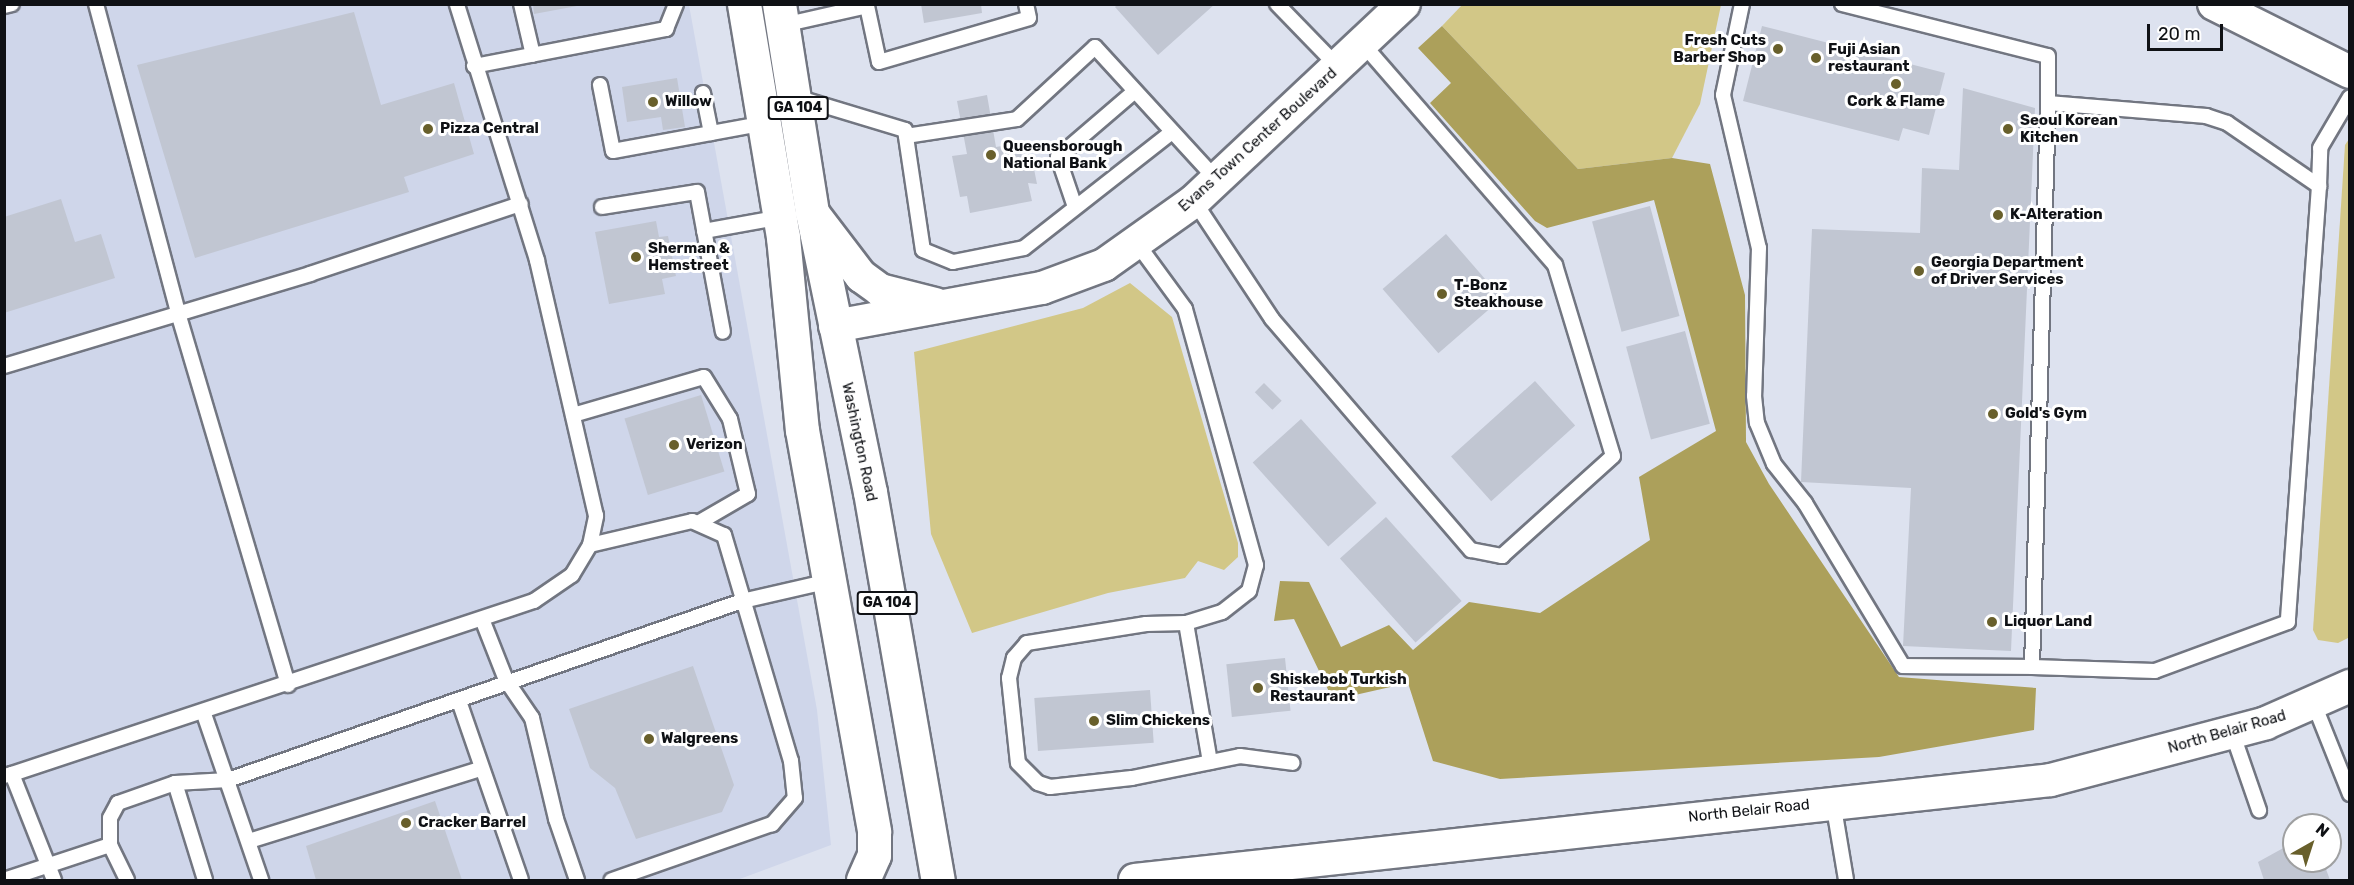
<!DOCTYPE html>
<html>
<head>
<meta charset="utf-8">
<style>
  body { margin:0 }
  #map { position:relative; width:2354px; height:885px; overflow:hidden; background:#dde2ef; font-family:Rubik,sans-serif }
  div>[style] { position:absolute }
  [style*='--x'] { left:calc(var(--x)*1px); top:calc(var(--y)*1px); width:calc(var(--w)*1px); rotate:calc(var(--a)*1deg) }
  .built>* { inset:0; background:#cfd6ea }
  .green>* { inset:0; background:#d2c787 }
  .forest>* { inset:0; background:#aca05b }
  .building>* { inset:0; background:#c1c6d2; transform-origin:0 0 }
  .roads { filter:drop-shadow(2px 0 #727681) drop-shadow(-2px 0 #727681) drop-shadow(0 2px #727681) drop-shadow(0 -2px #727681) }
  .service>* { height:14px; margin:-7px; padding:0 7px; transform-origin:7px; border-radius:7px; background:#fff }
  .tertiary>* { height:32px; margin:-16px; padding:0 16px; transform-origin:16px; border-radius:16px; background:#fff }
  .primary>* { height:33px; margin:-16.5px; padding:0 16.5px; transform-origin:16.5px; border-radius:16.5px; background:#fff }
  .dots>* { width:16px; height:16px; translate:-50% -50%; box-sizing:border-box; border:3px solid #fff; border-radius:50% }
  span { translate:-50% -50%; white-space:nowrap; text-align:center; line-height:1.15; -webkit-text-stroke:6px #fff; paint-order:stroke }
  .shield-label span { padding:2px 4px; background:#fff; border:2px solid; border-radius:4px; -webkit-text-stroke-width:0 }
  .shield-label { font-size:14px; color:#0f1115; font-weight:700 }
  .poi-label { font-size:15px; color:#0f1115; font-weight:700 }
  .right { translate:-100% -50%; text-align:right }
  .left { translate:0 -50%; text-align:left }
  .street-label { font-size:15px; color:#0f1115 }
  .frame { position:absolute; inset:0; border:6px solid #0f1115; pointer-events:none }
  .north { position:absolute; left:2282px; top:813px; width:60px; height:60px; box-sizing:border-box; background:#fff; border:2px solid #9fa0a1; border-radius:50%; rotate:39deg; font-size:16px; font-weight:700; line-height:24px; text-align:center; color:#0f1115 }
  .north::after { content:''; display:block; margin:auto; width:21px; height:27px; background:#685f2b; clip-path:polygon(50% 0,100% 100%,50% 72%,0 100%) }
  .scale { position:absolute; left:2147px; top:24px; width:76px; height:27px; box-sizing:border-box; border:3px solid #0f1115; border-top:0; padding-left:8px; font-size:18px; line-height:21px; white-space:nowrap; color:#0f1115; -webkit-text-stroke:4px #fff; paint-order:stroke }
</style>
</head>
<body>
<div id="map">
  <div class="built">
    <i style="clip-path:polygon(5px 5px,689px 5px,817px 710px,831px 845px,737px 880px,5px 880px)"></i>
  </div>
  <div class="green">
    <i style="clip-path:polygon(1462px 5px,1721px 5px,1700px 104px,1672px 158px,1578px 169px,1442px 26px)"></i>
    <i style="clip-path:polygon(2349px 139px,2350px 637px,2338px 643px,2318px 640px,2313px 630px,2345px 145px)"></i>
    <i style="clip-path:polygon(1130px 283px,1172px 317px,1238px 543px,1238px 557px,1224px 570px,1198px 561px,1185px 578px,1108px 593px,972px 633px,931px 534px,914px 352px,1083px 308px)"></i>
  </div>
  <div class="forest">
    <i style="clip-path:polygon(1442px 26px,1578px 169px,1672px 158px,1710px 164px,1745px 295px,1746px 442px,1769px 484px,1899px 677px,2036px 688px,2034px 730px,1879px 757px,1500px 779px,1433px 761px,1408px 683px,1333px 700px,1294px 619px,1274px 621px,1280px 581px,1309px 582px,1341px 647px,1389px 625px,1413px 650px,1469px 602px,1540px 613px,1650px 540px,1639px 477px,1716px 431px,1654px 200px,1547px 228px,1535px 221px,1430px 103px,1451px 83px,1418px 48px)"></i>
  </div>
  <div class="building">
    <i style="clip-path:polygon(533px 4px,577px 4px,577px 6px,534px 14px)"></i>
    <i style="clip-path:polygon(921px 4px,981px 4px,982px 13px,924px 23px)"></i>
    <i style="clip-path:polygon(1118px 4px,1215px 4px,1158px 55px,1115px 7px)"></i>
    <i style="clip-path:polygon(354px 12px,381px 105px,454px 83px,474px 154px,404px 177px,409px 192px,195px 258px,137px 65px)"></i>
    <i style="clip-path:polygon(1762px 26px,1945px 73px,1929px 135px,1903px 128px,1899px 141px,1743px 101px)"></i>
    <i style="clip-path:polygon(677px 78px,685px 127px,663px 130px,661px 117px,627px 122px,622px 87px)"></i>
    <i style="clip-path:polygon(1963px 88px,2035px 108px,2011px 651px,1903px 646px,1911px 488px,1801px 482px,1812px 229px,1920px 233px,1922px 168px,1959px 170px)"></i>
    <i style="clip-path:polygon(987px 95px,996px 147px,1019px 143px,1023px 161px,1032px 159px,1037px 184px,1028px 183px,1032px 201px,970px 213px,967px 196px,960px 197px,952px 156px,967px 154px,957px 101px)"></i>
    <i style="clip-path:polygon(61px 199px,75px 242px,101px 234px,115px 278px,4px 313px,4px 217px)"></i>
    <i style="left:1650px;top:206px;width:114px;height:60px;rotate:75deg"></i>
    <i style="clip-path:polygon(656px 221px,659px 237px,668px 236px,676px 276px,662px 279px,665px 294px,609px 304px,595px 232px)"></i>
    <i style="left:1446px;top:234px;width:85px;height:84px;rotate:49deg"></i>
    <i style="left:1685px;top:331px;width:96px;height:61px;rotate:75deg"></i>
    <i style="left:1535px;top:381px;width:60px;height:113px;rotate:48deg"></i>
    <i style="left:1264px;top:383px;width:25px;height:13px;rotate:45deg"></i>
    <i style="left:701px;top:395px;width:80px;height:80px;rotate:73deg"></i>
    <i style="left:1301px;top:419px;width:113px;height:65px;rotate:48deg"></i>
    <i style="left:1386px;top:517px;width:113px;height:62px;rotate:48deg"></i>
    <i style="left:1285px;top:658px;width:53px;height:59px;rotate:84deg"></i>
    <i style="clip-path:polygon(693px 666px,734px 785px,722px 812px,636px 839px,615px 788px,590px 768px,569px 709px)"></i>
    <i style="left:1150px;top:690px;width:53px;height:116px;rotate:86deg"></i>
    <i style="clip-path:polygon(435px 801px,462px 880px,316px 880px,306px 846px)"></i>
    <i style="clip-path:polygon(2287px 846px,2294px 861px,2323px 861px,2330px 880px,2264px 880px,2258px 862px)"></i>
  </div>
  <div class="roads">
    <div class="service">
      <i style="--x:96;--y:4;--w:320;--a:75.1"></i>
      <i style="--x:178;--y:313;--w:388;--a:73.5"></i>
      <i style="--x:521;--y:4;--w:52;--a:76.8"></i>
      <i style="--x:1277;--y:4;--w:88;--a:45.9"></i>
      <i style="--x:1742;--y:4;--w:93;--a:101.8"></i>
      <i style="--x:1723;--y:95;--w:157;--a:76.8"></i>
      <i style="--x:1759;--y:248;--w:148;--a:91.9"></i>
      <i style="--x:1754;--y:396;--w:27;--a:84"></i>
      <i style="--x:1757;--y:423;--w:44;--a:67.5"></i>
      <i style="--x:1774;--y:464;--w:50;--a:51.5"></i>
      <i style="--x:1805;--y:503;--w:190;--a:59"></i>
      <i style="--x:1903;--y:666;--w:129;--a:0.4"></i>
      <i style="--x:1842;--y:4;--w:212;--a:14.2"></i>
      <i style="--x:2048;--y:56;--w:47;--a:90"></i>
      <i style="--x:4;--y:6;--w:8;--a:-14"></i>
      <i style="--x:783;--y:25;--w:86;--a:-12.7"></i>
      <i style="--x:867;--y:6;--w:57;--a:77.9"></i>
      <i style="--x:879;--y:62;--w:156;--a:-16.3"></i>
      <i style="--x:1029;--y:18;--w:14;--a:-102"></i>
      <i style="--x:474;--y:66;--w:196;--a:-10.9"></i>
      <i style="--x:666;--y:29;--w:27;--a:-68"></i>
      <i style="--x:600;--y:85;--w:67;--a:78.9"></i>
      <i style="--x:613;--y:151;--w:156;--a:-10.4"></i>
      <i style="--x:703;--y:93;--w:41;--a:78.7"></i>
      <i style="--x:796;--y:97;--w:114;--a:16.8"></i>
      <i style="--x:905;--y:130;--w:121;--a:81.5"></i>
      <i style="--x:923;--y:250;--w:32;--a:22"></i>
      <i style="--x:953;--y:262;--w:72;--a:-11.2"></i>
      <i style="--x:1024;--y:248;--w:188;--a:-38.1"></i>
      <i style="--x:2048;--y:103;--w:159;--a:4.7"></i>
      <i style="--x:2206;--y:116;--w:22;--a:18"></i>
      <i style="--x:2227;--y:123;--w:112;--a:34.4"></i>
      <i style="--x:2319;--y:186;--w:437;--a:94.1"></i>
      <i style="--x:2288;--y:622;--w:142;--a:159.8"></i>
      <i style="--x:2155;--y:671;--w:123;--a:-178.1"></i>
      <i style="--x:2032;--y:667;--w:564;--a:-88.38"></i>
      <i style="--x:906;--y:136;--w:112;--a:-8.7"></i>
      <i style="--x:1017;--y:119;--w:106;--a:-42.7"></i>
      <i style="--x:1095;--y:47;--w:180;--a:47.5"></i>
      <i style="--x:2319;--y:186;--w:38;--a:-88"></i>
      <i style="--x:2320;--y:148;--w:59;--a:-59.5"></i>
      <i style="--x:1194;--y:201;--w:141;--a:56.5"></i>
      <i style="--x:1272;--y:319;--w:305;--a:49.3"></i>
      <i style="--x:1471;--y:550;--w:32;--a:11"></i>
      <i style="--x:1502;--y:556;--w:149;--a:-42"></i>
      <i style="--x:1613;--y:456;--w:200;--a:-106.9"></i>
      <i style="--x:1555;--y:265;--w:291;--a:-131"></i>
      <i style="--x:602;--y:207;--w:96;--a:-9"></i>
      <i style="--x:697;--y:192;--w:142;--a:79.5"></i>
      <i style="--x:1075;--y:207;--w:53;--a:-108.8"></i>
      <i style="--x:1058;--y:157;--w:101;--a:-40.6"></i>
      <i style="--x:704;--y:231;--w:79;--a:-10.2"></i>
      <i style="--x:1136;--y:242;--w:83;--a:53.8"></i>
      <i style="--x:1185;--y:309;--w:266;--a:74.5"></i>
      <i style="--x:1256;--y:565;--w:27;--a:105"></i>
      <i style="--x:1249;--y:591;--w:34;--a:142"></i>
      <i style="--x:1222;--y:612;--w:38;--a:163"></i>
      <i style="--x:1186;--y:623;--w:40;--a:178.6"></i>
      <i style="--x:1146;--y:624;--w:121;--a:170.9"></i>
      <i style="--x:1027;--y:643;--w:20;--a:131"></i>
      <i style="--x:1014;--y:658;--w:21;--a:104"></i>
      <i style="--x:1009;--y:678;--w:85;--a:84"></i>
      <i style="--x:1018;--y:763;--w:28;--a:45"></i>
      <i style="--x:1038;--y:783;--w:13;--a:18"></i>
      <i style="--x:1050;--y:787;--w:82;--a:-6.3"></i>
      <i style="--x:1132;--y:778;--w:110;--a:-11.5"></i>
      <i style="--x:1240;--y:756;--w:53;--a:7.5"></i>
      <i style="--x:4;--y:366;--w:320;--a:-16.7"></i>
      <i style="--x:310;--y:274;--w:222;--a:-18.4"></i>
      <i style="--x:573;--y:415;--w:136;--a:-16.2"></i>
      <i style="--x:704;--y:377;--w:49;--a:58.2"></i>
      <i style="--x:730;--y:419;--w:77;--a:76.5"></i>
      <i style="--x:748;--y:494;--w:58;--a:149.9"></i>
      <i style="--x:590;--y:545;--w:105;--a:-13.2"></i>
      <i style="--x:692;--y:521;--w:35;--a:24"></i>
      <i style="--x:724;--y:535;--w:236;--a:73.5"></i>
      <i style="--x:791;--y:761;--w:37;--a:84"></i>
      <i style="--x:795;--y:798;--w:35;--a:131"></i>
      <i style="--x:772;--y:824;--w:170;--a:160.7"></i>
      <i style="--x:482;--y:619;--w:66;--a:68.5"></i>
      <i style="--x:506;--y:680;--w:46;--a:55.6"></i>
      <i style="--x:532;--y:718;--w:104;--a:76.6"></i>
      <i style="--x:556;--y:819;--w:65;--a:71"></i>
      <i style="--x:1186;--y:623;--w:141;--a:80.2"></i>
      <i style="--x:459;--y:701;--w:189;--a:70.9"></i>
      <i style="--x:2314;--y:704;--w:97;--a:68.2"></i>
      <i style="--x:204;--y:714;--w:176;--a:71"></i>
      <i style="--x:2232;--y:732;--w:83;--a:70.9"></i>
      <i style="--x:12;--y:774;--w:550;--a:-18.34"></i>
      <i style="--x:534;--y:601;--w:46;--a:-34.4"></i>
      <i style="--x:572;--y:575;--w:35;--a:-59"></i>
      <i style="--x:590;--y:545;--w:30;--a:-78"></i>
      <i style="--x:596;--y:516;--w:263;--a:-103"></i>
      <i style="--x:537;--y:260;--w:268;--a:-107.4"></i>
      <i style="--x:4;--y:776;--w:8;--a:-14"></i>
      <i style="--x:12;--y:774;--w:114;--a:68.4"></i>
      <i style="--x:175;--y:783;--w:102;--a:72.8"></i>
      <i style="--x:1833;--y:802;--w:79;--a:80.5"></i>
      <i style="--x:249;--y:841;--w:242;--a:-17.3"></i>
      <i style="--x:110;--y:845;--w:39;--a:64"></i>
      <i style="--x:4;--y:880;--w:112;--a:-18.3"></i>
      <i style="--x:110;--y:845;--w:27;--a:-90"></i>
      <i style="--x:110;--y:818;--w:17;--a:-62"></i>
      <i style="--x:118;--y:803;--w:60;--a:-19.3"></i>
      <i style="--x:175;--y:783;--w:53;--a:-3.2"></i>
      <i style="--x:228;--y:780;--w:544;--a:-19.2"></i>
      <i style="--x:742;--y:601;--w:89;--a:-12.9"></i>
    </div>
    <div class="tertiary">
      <i style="--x:2214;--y:4;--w:152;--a:26.6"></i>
      <i style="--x:812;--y:212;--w:81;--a:52.6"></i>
      <i style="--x:861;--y:276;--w:24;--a:36"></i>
      <i style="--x:880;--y:290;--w:57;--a:14.3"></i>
      <i style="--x:835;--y:326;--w:210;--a:-10.4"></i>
      <i style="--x:1042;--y:288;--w:66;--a:-20.4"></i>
      <i style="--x:1104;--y:265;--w:110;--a:-35.4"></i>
      <i style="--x:1194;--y:201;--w:288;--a:-43.2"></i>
      <i style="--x:1135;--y:880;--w:921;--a:-6.23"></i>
      <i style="--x:2051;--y:780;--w:222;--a:-14.8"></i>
      <i style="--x:2266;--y:723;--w:92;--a:-23.8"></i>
    </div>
    <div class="primary">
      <i style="--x:744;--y:4;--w:236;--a:80.5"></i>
      <i style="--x:783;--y:237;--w:194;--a:84.4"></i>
      <i style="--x:802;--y:430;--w:408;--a:79.8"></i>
      <i style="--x:874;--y:832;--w:23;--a:90"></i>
      <i style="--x:874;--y:855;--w:27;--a:114"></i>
      <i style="--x:779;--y:4;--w:211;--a:81"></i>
      <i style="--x:812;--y:212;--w:286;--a:78.3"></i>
      <i style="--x:870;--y:492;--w:394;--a:80.1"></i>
    </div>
  </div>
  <div class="dots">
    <i style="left:1778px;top:49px;background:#685f2b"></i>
    <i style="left:1816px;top:58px;background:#685f2b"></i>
    <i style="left:1896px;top:84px;background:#685f2b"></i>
    <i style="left:653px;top:102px;background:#685f2b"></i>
    <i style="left:428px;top:129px;background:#685f2b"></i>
    <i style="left:2008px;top:129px;background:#685f2b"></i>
    <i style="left:991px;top:155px;background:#685f2b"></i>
    <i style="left:1998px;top:215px;background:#685f2b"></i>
    <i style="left:636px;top:257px;background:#685f2b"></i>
    <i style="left:1919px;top:271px;background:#685f2b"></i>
    <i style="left:1442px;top:294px;background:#685f2b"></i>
    <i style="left:1993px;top:414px;background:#685f2b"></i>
    <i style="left:674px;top:445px;background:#685f2b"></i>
    <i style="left:1992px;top:622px;background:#685f2b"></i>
    <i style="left:1258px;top:688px;background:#685f2b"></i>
    <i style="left:1094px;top:721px;background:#685f2b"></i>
    <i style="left:649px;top:739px;background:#685f2b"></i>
    <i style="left:406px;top:823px;background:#685f2b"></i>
  </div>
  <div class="shield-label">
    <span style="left:798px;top:108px">GA 104</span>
    <span style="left:887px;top:603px">GA 104</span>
  </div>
  <div class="poi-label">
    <span class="right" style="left:1766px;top:49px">Fresh Cuts<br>Barber Shop</span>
    <span class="left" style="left:1828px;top:58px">Fuji Asian<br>restaurant</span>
    <span class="left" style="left:665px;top:102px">Willow</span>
    <span style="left:1896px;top:102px">Cork &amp; Flame</span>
    <span class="left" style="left:2020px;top:129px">Seoul Korean<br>Kitchen</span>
    <span class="left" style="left:440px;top:129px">Pizza Central</span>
    <span class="left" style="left:1003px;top:155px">Queensborough<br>National Bank</span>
    <span class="left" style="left:2010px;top:215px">K-Alteration</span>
    <span class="left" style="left:648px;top:257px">Sherman &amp;<br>Hemstreet</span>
    <span class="left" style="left:1931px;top:271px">Georgia Department<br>of Driver Services</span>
    <span class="left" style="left:1454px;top:294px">T-Bonz<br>Steakhouse</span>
    <span class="left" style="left:2005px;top:414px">Gold's Gym</span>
    <span class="left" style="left:686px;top:445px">Verizon</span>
    <span class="left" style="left:2004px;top:622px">Liquor Land</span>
    <span class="left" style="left:1270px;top:688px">Shiskebob Turkish<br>Restaurant</span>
    <span class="left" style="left:1106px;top:721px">Slim Chickens</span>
    <span class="left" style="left:661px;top:739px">Walgreens</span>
    <span class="left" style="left:418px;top:823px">Cracker Barrel</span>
  </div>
  <div class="street-label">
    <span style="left:1258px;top:140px;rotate:-42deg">Evans Town Center Boulevard</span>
    <span style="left:859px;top:442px;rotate:78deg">Washington Road</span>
    <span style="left:2227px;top:732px;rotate:-16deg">North Belair Road</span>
    <span style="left:1749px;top:811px;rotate:-6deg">North Belair Road</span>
  </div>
  <div class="frame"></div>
  <div class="north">N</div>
  <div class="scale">20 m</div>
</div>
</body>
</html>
